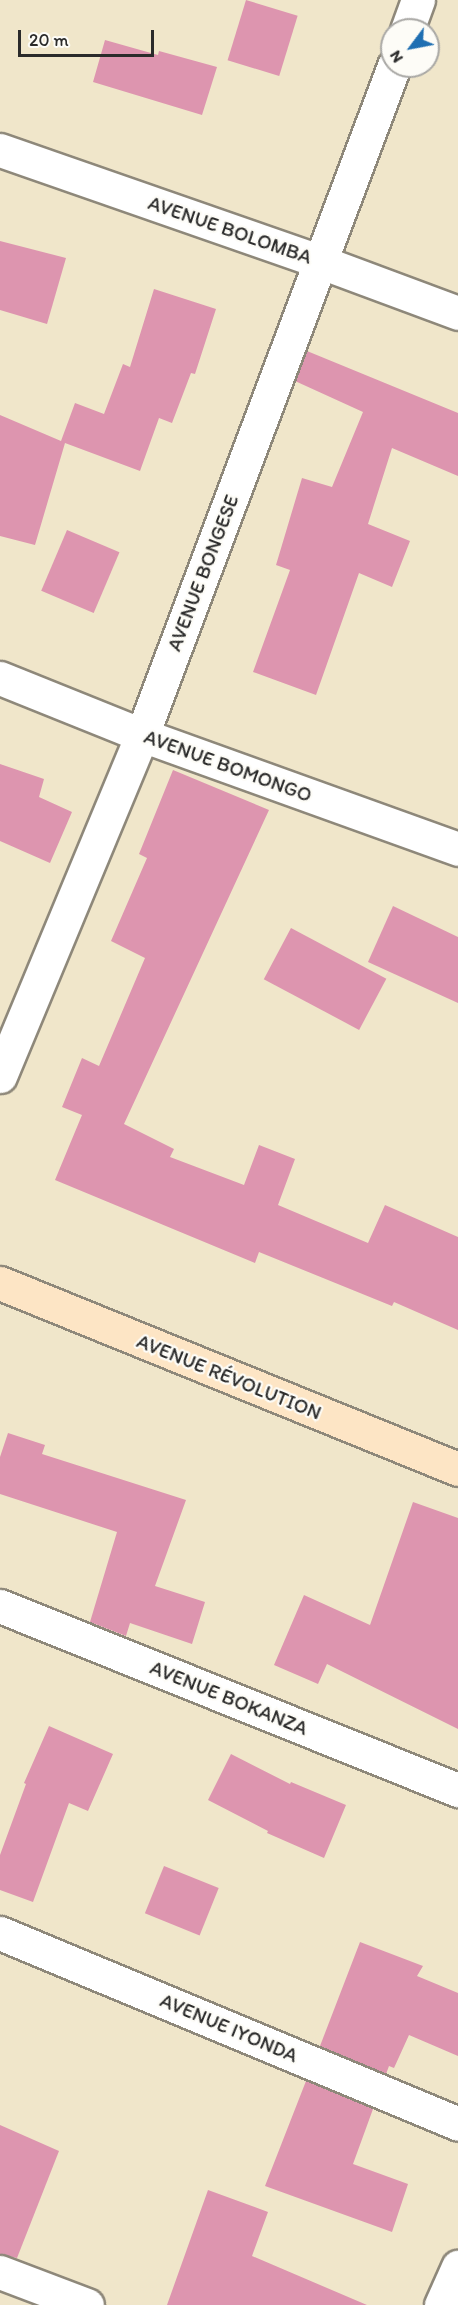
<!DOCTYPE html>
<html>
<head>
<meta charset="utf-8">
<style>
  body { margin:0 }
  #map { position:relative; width:458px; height:2305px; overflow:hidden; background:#f0e6ca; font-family:Itim,sans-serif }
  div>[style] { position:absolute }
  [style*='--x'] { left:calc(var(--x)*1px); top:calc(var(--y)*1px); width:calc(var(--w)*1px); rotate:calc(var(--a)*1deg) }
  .building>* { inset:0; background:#dd95af; transform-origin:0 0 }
  .roads { filter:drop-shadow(2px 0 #8e887a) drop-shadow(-2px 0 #8e887a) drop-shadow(0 2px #8e887a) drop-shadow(0 -2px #8e887a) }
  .street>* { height:33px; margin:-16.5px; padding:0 16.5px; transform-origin:16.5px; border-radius:16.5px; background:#fff }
  .secondary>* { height:33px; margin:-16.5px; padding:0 16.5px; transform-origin:16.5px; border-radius:16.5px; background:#fde5c5 }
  span { translate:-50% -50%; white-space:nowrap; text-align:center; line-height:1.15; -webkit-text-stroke:4.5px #fdfcf7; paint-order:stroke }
  .street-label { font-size:20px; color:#2b2b2b }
  .north { position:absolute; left:380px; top:18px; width:60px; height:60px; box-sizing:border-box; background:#fdfcf7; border:2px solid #a9a8a5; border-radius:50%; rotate:238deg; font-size:16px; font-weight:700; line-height:24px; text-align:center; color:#2b2b2b }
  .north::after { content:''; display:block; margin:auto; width:21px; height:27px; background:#1f6fb2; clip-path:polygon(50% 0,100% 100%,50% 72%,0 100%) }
  .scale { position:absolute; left:18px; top:30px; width:136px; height:27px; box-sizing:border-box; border:3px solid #2b2b2b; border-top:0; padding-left:8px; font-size:18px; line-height:21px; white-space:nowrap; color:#2b2b2b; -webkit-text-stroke:4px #fdfcf7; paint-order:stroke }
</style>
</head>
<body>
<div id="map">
  <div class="building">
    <i style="left:246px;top:0;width:54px;height:63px;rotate:17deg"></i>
    <i style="clip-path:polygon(105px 40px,158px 55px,159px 51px,217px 67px,202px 115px,93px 82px)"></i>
    <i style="clip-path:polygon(0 241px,66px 258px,47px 324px,0 310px)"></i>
    <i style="clip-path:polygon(154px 289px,216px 309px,195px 374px,191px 373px,172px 423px,159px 418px,140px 471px,65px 443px,35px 545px,0 536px,0 415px,61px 441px,75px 403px,104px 414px,123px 364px,130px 367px)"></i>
    <i style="clip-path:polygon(307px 351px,458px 413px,458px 476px,392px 448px,368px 524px,410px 541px,392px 587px,359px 573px,316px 695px,253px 672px,290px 570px,276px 565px,302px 478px,332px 487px,363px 412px,295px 381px)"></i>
    <i style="left:67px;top:530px;width:57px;height:66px;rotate:23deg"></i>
    <i style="clip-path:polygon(0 764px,44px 779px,39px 797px,72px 812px,50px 863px,0 841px)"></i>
    <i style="clip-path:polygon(173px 770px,269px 810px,124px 1124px,174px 1149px,170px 1157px,244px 1185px,259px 1145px,295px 1159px,278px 1205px,368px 1243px,385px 1205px,458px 1237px,458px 1330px,394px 1302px,392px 1306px,259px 1252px,255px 1263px,55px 1180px,82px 1115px,62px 1107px,82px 1058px,99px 1066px,145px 958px,111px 941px,147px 858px,139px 854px)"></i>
    <i style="clip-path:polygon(393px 906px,458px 937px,458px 1003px,368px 962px)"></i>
    <i style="left:291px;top:928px;width:108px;height:58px;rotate:28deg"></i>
    <i style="clip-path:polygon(8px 1433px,45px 1445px,42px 1454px,186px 1500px,155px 1586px,205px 1602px,192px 1644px,130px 1623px,126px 1636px,90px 1622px,117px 1532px,0 1494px,0 1457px)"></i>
    <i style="clip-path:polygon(413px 1502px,458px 1518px,458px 1729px,327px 1664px,318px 1684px,274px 1665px,304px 1595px,370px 1625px)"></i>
    <i style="clip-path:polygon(49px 1726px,113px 1754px,88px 1811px,69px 1803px,33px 1902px,0 1890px,0 1855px,26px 1784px,24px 1783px)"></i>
    <i style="clip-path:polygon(231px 1754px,290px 1784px,291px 1782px,346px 1805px,324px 1858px,267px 1833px,268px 1831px,208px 1800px)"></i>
    <i style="left:164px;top:1866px;width:59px;height:51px;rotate:22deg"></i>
    <i style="clip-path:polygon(360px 1942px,423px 1966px,417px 1976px,458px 1993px,458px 2056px,409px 2035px,394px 2068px,389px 2066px,386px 2074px,320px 2046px)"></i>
    <i style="clip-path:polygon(306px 2081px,373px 2109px,353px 2164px,408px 2184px,392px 2232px,265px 2186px)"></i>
    <i style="clip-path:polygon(0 2125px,59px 2151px,17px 2258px,0 2254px)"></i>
    <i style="clip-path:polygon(208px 2190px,268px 2212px,252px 2256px,367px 2305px,167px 2305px)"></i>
  </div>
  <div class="roads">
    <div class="street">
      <i style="--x:407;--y:30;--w:32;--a:-70"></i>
      <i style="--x:0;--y:150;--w:340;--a:19.2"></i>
      <i style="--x:321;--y:262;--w:146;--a:20.4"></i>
      <i style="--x:0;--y:678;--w:153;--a:21.9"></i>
      <i style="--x:142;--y:735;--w:336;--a:19.8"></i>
      <i style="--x:0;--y:1076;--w:369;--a:-67.4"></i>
      <i style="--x:142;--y:735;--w:715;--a:-69.36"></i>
      <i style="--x:0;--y:1606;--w:494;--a:21.9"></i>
      <i style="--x:0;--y:1933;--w:496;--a:22.6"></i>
      <i style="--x:0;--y:2272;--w:93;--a:20.8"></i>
      <i style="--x:441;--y:2305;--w:42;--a:-65.9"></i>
    </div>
    <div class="secondary">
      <i style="--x:0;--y:1283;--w:494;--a:22.1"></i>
    </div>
  </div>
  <div class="street-label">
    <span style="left:230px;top:230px;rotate:19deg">AVENUE BOLOMBA</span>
    <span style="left:203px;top:573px;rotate:-69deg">AVENUE BONGESE</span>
    <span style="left:228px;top:766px;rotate:20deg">AVENUE BOMONGO</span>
    <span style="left:229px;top:1377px;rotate:22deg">AVENUE RÉVOLUTION</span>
    <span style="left:229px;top:1698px;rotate:22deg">AVENUE BOKANZA</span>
    <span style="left:229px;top:2028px;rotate:23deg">AVENUE IYONDA</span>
  </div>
  <div class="north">N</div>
  <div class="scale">20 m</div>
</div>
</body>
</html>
